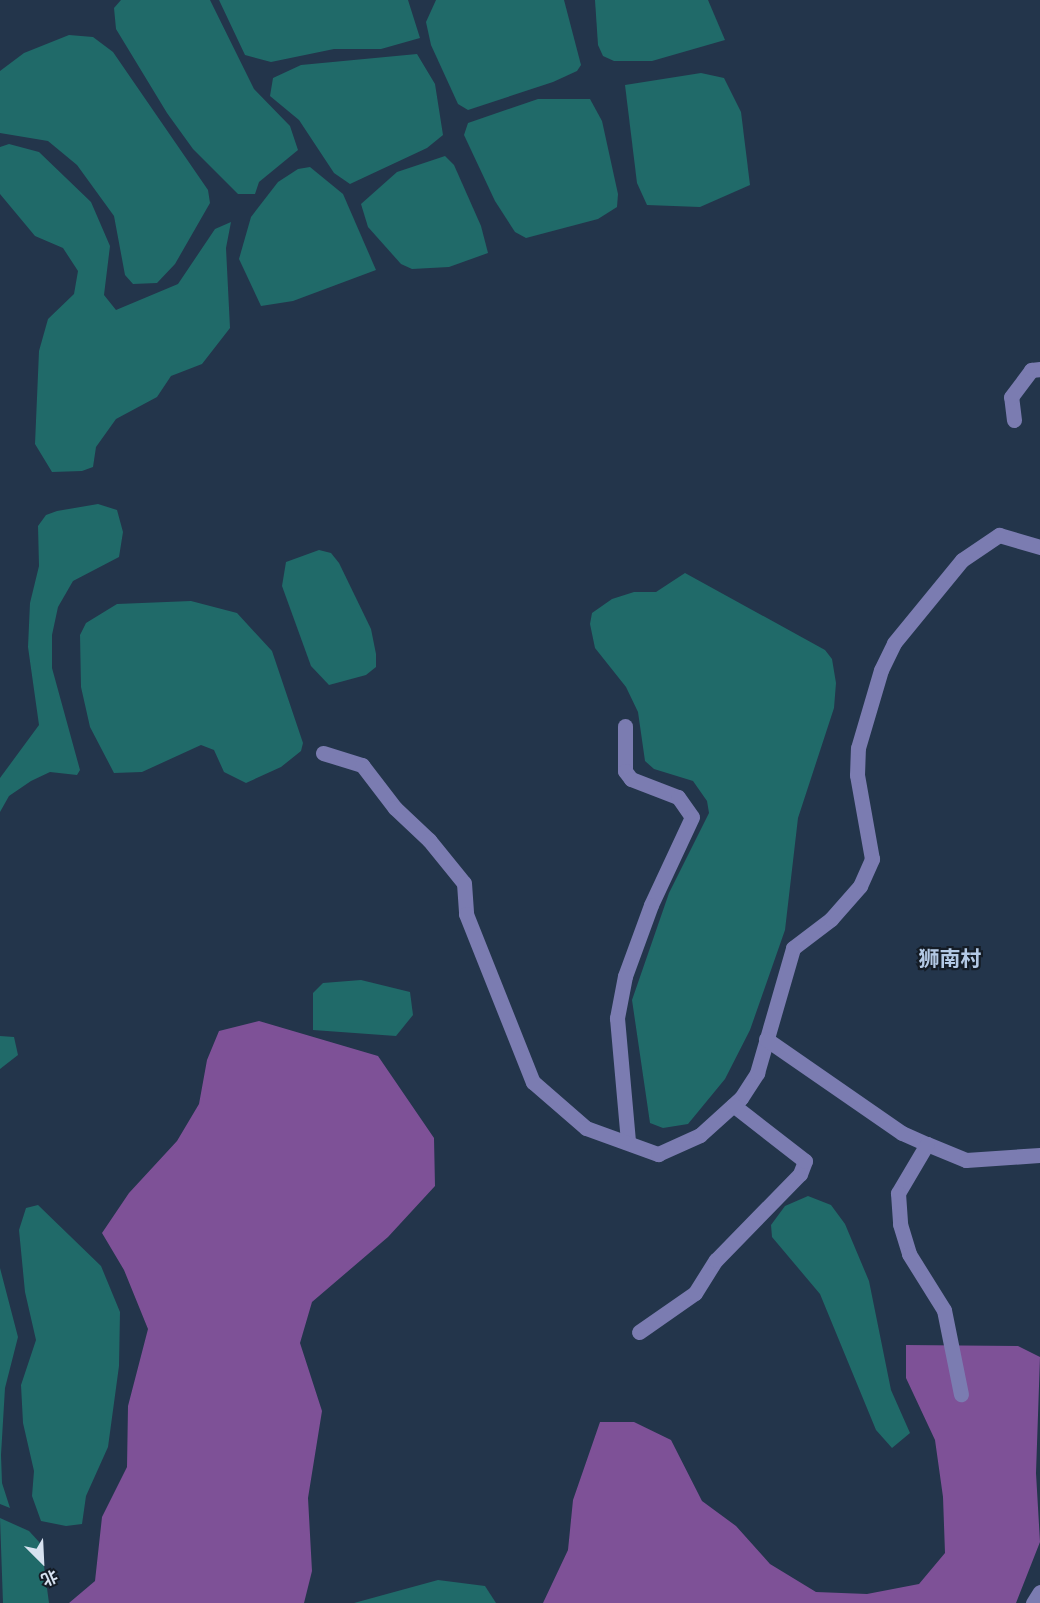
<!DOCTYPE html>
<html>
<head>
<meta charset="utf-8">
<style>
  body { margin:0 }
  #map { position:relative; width:1040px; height:1603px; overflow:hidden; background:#23354b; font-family:Rubik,"Noto Sans SC",sans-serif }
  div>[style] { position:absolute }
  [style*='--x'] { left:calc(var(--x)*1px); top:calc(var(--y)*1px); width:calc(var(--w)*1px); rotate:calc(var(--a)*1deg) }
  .forest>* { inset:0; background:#7e5197 }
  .water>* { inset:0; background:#206a69 }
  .minor>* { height:15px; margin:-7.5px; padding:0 7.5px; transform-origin:7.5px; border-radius:7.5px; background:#7b7cb1 }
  span { translate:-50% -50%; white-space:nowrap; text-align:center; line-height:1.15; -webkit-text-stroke:4.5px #141c26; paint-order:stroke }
  .quarter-label { font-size:21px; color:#b3c9e5; font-weight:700 }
  .north { position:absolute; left:12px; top:1531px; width:60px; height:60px; -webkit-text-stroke:4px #141c26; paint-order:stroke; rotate:156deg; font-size:16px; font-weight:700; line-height:24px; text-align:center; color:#d7e2f0 }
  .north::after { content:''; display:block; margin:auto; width:21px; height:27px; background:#d7e2f0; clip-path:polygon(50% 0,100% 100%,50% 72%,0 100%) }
</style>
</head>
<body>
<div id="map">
  <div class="forest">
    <i style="clip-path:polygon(259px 1021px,378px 1056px,434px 1138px,435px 1186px,388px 1237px,312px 1302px,300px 1343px,322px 1411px,308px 1498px,312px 1571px,304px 1603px,69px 1603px,95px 1581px,102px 1517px,127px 1467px,128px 1406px,148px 1329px,124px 1270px,102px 1233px,129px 1193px,177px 1141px,199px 1104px,207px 1060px,219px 1031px)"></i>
    <i style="clip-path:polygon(906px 1345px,1018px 1346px,1040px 1357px,1036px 1473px,1040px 1542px,1016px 1603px,543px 1603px,568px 1550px,573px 1500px,600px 1422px,634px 1422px,671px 1440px,702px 1501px,736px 1526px,770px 1564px,816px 1592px,867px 1594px,919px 1584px,945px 1553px,943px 1497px,935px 1440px,906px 1378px)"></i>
  </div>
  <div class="water">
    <i style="clip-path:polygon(121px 0,210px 0,254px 89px,290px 126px,298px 150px,259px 182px,255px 194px,238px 194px,193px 149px,167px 113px,116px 29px,114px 8px)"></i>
    <i style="clip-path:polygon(219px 0,408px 0,420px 38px,381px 49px,334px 49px,271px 62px,245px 55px)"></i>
    <i style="clip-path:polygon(436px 0,564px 0,581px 65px,577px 71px,553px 82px,468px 110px,458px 104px,431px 45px,426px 22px)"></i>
    <i style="clip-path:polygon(595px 0,708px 0,725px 40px,652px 61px,614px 61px,603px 56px,598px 45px)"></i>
    <i style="clip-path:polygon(69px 35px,93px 37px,113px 52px,208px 190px,210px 203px,175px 264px,157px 283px,133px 284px,125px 275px,114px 216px,77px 165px,48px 141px,0 133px,0 71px,24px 53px)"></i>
    <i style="clip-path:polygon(417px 54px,435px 84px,443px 135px,427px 148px,350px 184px,334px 173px,299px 120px,270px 96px,273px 78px,301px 65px)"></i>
    <i style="clip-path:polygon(701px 73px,724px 78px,741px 112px,750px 185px,700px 207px,647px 205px,637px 183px,625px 85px)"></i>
    <i style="clip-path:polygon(538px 99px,590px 99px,602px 121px,618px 194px,617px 207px,598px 219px,526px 238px,515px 232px,495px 201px,464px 135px,468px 123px)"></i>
    <i style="clip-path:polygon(9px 144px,39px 152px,91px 202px,110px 246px,104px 295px,116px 310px,178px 284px,215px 229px,231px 222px,226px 248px,230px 328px,202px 364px,171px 376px,157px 397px,116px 419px,96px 447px,93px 467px,82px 471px,52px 472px,35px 444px,39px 351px,48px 319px,74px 294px,78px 271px,63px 248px,35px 236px,0 194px,0 147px)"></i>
    <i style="clip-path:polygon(445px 156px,454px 165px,481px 226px,488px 253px,449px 267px,412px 269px,401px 264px,368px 227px,361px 204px,397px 172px)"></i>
    <i style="clip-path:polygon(310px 167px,343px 194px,376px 270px,293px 301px,261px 306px,239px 259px,251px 217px,278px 182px,298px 169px)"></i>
    <i style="clip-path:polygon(98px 504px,117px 510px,123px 532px,119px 557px,73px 581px,58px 607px,52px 635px,52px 668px,80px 770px,77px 775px,50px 772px,31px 781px,9px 796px,0 812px,0 778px,39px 725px,28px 647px,30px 603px,39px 566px,38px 526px,46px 515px,57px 511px)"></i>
    <i style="clip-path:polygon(319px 550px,331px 553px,339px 563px,371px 629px,376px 654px,376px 667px,366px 675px,329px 685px,311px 666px,282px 586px,286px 562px)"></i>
    <i style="clip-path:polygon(685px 573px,825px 650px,832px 659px,836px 683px,834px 708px,798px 818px,785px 930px,750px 1030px,725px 1079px,688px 1124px,663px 1128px,650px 1123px,632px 1000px,669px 893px,709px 813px,707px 801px,693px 781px,654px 769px,645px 761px,638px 712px,626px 687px,595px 648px,590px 624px,592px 613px,612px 599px,634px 592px,656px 592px)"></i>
    <i style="clip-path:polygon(191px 601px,237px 613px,272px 651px,303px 743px,301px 751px,281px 767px,246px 783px,224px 772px,214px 750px,201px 745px,142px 772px,114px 773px,90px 727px,81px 687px,80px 635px,86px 623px,117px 604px)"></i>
    <i style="clip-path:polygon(361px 980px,410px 992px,413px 1015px,396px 1036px,313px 1030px,313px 993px,323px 983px)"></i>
    <i style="clip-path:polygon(0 1036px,14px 1037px,18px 1055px,0 1069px)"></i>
    <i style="clip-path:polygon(808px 1196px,831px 1205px,845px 1224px,869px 1281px,891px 1390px,910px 1433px,892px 1448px,876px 1430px,820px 1294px,772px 1237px,771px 1225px,785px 1206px)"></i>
    <i style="clip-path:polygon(38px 1205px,101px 1266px,120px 1312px,119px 1366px,108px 1447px,86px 1496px,82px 1524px,66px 1526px,41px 1521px,32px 1496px,34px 1471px,23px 1423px,21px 1385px,36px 1340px,25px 1292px,19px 1230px,26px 1208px)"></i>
    <i style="clip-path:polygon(0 1268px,18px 1337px,5px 1388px,1px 1455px,2px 1483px,10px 1508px,0 1504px)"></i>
    <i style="clip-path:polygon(0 1518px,29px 1531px,41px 1544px,49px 1603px,3px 1603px)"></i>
    <i style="clip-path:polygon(438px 1580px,485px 1586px,496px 1603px,354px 1603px)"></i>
  </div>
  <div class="minor">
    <i style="--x:1014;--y:420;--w:23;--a:-97"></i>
    <i style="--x:1011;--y:397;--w:34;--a:-53"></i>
    <i style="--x:1031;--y:370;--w:9;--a:-6"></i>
    <i style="--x:625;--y:726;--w:45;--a:90"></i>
    <i style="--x:625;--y:771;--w:10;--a:53"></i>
    <i style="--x:631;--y:779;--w:50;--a:21"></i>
    <i style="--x:678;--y:797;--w:24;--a:55"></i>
    <i style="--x:692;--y:817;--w:97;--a:115"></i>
    <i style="--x:651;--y:905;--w:76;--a:110.1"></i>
    <i style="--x:625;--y:976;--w:43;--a:100.8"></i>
    <i style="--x:617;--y:1018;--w:124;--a:84.9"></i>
    <i style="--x:323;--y:753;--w:41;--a:17.1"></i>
    <i style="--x:362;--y:765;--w:54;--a:52.5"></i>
    <i style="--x:395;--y:808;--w:47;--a:43.3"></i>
    <i style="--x:429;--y:840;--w:55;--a:50.9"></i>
    <i style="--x:464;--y:883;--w:31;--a:86"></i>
    <i style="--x:466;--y:914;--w:181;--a:68.3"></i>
    <i style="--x:533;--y:1082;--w:70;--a:41"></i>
    <i style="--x:586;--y:1128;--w:77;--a:19.9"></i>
    <i style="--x:658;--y:1154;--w:46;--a:-24.3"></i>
    <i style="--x:700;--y:1135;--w:55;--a:-42.1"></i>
    <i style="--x:741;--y:1098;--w:30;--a:-57"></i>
    <i style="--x:757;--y:1073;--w:130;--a:-73.9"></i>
    <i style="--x:793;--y:948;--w:48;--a:-37.3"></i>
    <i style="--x:831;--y:919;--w:44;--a:-48.7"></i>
    <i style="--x:860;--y:886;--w:30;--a:-66"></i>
    <i style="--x:872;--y:859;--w:85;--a:-100.1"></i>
    <i style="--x:857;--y:775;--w:27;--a:-88"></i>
    <i style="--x:858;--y:748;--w:81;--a:-73.6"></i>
    <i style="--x:881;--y:670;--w:30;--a:-64"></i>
    <i style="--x:894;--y:643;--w:107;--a:-50.7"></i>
    <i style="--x:962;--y:560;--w:45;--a:-34"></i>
    <i style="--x:999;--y:535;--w:43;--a:16.3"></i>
    <i style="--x:766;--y:1039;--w:165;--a:34.7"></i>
    <i style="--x:902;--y:1133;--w:27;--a:24"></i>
    <i style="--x:927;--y:1144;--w:42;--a:22.3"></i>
    <i style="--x:966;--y:1160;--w:74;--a:-3.9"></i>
    <i style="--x:927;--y:1144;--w:57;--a:120.6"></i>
    <i style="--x:898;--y:1193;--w:31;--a:86"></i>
    <i style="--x:900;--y:1224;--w:31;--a:73"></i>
    <i style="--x:909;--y:1254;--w:66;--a:58"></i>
    <i style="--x:944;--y:1310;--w:86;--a:78.6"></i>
    <i style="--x:639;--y:1332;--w:68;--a:-34.9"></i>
    <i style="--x:695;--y:1293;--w:39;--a:-58"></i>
    <i style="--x:716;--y:1260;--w:120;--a:-45.7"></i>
    <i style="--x:800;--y:1174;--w:14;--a:-69"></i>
    <i style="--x:805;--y:1161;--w:91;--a:-142.1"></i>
    <i style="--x:1033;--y:1603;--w:13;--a:-58"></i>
  </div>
  <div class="quarter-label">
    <span style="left:950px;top:959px">狮南村</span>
  </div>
  <div class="north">北</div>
</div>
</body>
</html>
